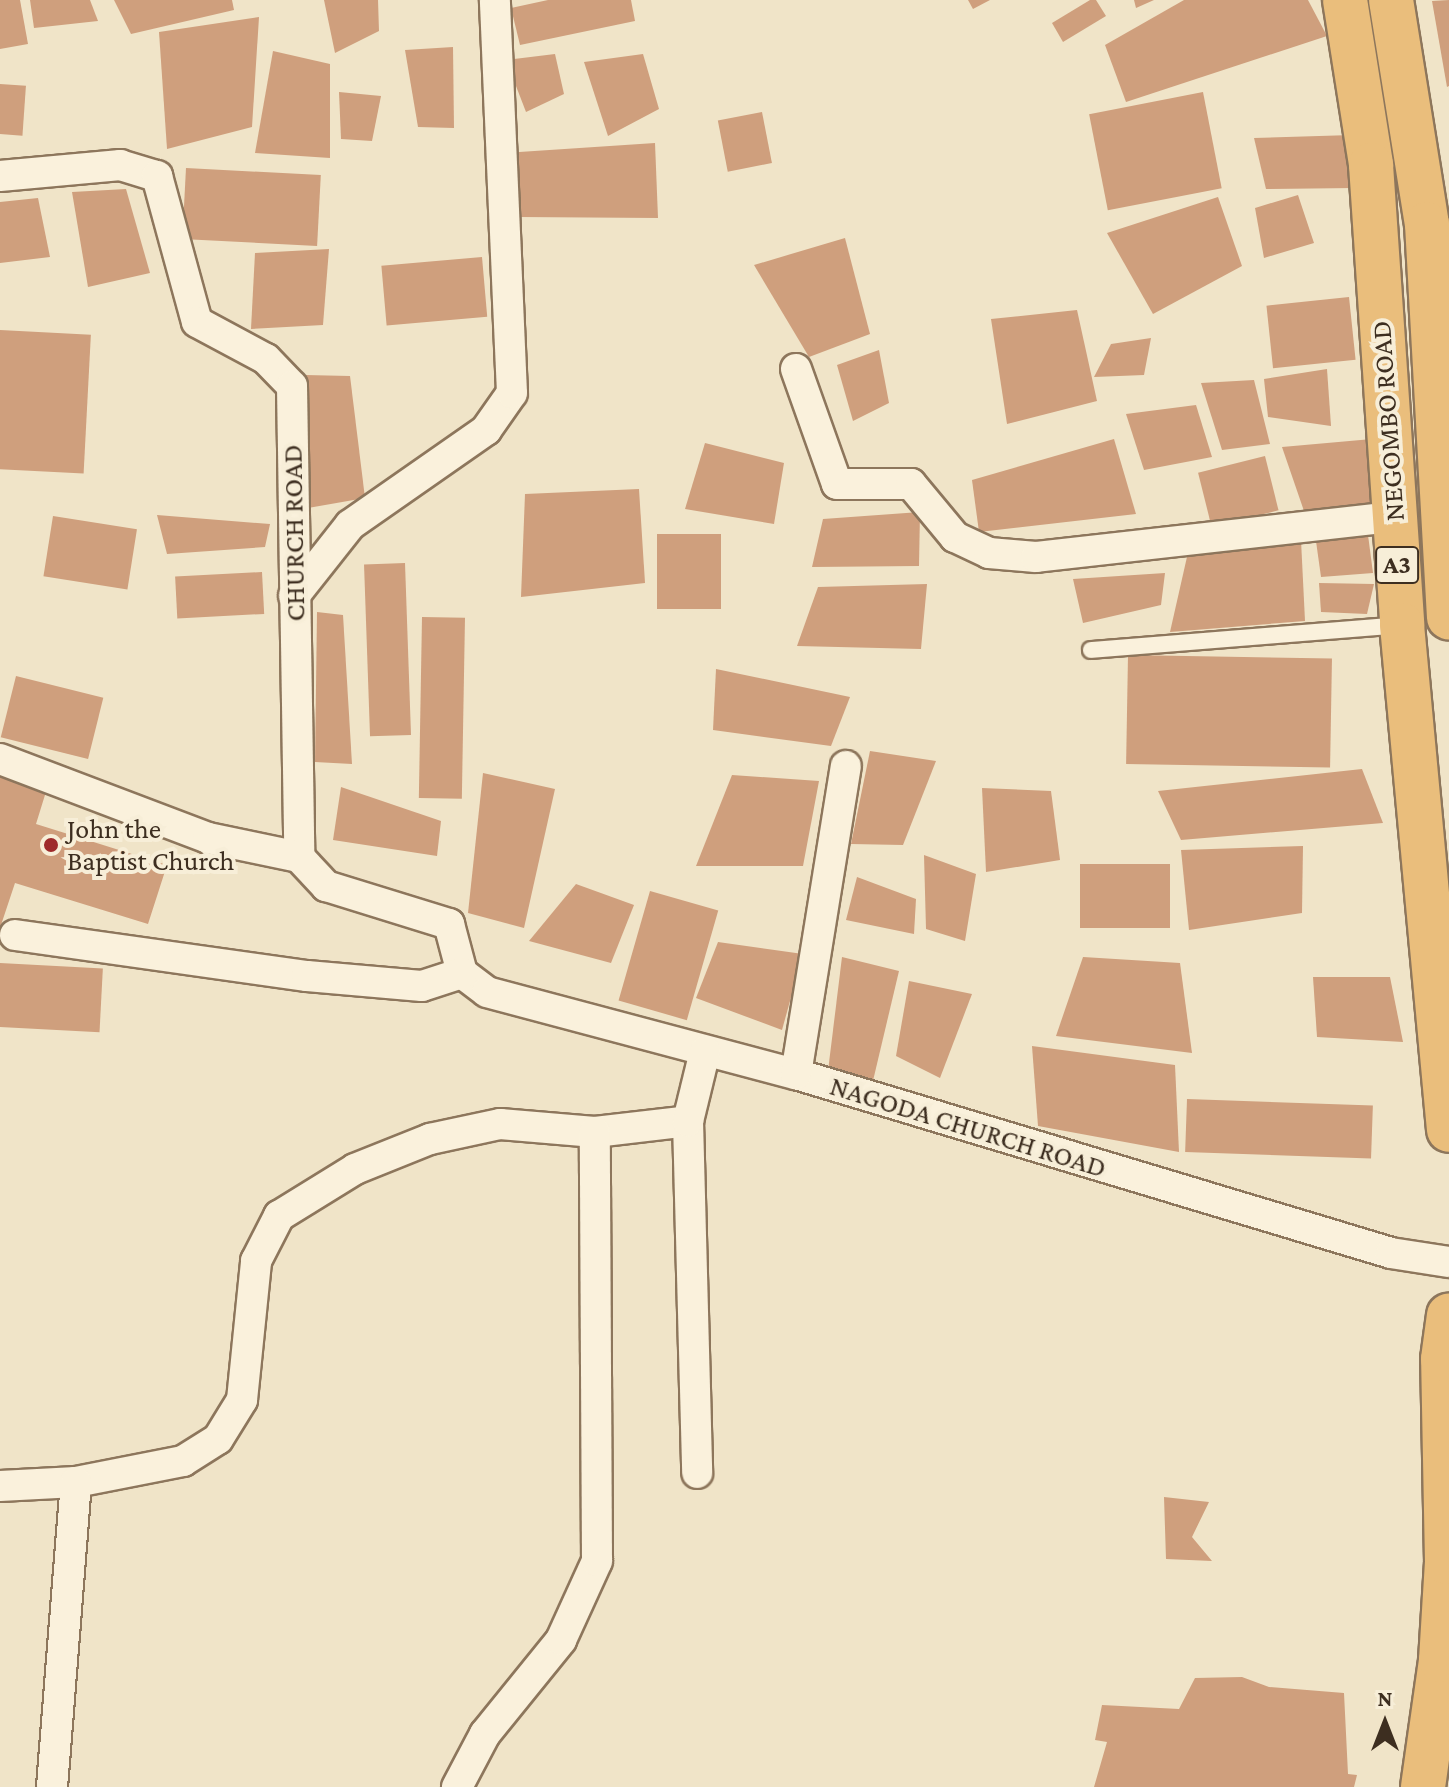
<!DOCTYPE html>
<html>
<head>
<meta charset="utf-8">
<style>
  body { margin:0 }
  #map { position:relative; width:1449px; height:1787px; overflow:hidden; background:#f0e4c8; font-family:"Crimson Pro",serif }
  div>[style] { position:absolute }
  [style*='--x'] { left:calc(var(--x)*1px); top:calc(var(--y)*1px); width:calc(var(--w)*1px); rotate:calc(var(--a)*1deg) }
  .building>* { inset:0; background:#cf9f7d; transform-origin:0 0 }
  .roads { filter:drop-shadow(2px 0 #8d765c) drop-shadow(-2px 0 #8d765c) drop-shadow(0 2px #8d765c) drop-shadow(0 -2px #8d765c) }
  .service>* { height:16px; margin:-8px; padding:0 8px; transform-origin:8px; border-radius:8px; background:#faf1dc }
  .minor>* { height:30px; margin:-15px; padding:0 15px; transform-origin:15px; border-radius:15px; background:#faf1dc }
  .trunk>* { height:44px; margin:-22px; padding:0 22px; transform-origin:22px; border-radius:22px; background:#eabe7c }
  .dots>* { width:22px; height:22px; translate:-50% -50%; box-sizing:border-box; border:4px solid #f7eed8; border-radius:50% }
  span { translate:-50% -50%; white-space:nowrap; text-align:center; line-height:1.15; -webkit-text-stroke:8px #f7eed8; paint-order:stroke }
  .shield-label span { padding:2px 6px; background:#f7eed8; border:2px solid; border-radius:6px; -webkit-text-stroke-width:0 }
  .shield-label { font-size:26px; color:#3d2e20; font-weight:700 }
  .street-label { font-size:28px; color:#3d2e20 }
  .poi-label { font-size:28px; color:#3d2e20 }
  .left { translate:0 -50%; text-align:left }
  .north { position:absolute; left:1345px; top:1683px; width:80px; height:80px; -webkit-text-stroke:6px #f7eed8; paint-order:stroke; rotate:0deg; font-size:22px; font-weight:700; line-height:32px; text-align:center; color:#3d2e20 }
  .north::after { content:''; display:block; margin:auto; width:28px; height:36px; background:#3d2e20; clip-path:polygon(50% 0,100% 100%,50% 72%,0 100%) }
</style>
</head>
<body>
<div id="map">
  <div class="building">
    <i style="clip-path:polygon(0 0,20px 0,28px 44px,0 49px)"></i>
    <i style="clip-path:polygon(30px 0,90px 0,98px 21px,34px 28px)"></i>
    <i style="clip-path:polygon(114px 0,232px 0,234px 10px,131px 34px)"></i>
    <i style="clip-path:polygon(324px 0,378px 0,379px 31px,335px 53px)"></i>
    <i style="clip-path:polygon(548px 0,631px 0,635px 21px,520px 45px,511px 8px)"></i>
    <i style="clip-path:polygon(968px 0,990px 0,973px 9px)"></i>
    <i style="clip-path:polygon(1090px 0,1096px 0,1106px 16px,1063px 42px,1052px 23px)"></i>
    <i style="clip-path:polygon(1134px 0,1154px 0,1136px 8px)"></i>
    <i style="clip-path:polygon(1184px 0,1308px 0,1327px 36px,1126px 102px,1105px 45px)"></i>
    <i style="clip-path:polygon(1449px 0,1449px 86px,1447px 87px,1432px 1px)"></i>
    <i style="clip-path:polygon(259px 17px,252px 127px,167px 149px,159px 32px)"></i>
    <i style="clip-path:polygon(453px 47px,454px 128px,418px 127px,405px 50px)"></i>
    <i style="clip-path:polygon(273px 51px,330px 64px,330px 158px,255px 153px)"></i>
    <i style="clip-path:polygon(555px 54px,564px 94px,526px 112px,506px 60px)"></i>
    <i style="clip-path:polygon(643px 54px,659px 109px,608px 136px,584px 62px)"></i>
    <i style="left:0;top:84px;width:26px;height:50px;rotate:4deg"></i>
    <i style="clip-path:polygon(339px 92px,381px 96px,372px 141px,341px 139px)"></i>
    <i style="left:1203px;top:92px;width:98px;height:116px;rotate:79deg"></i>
    <i style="left:762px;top:112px;width:52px;height:45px;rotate:79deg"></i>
    <i style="clip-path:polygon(1352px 135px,1354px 188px,1266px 189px,1254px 138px)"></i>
    <i style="clip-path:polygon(655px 143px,658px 218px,519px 217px,506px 153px)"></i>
    <i style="left:186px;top:168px;width:135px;height:71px;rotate:3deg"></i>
    <i style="clip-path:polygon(126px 189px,150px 273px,88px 287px,72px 192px)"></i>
    <i style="clip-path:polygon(1298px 195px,1314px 243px,1264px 258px,1255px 208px)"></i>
    <i style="clip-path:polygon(1218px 197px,1242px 266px,1153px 314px,1107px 233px)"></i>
    <i style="clip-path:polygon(38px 198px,50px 257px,0 263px,0 202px)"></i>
    <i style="clip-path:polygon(845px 238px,870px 334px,809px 357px,754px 265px)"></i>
    <i style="clip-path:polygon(329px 249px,323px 325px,251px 329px,255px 253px)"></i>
    <i style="left:482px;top:257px;width:60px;height:101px;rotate:85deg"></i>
    <i style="left:1349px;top:297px;width:63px;height:83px;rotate:84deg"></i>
    <i style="clip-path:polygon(1077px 310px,1097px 401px,1007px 424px,991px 319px)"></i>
    <i style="left:0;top:330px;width:91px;height:139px;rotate:3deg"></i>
    <i style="clip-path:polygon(1151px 338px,1144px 375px,1094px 377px,1111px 344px)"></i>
    <i style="clip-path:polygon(879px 350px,889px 403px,853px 421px,837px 365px)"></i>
    <i style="clip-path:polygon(1327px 369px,1331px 426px,1268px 417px,1264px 379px)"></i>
    <i style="clip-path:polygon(305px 375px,350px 376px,365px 498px,308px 508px)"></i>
    <i style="clip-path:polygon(1254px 380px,1270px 444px,1222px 450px,1201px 383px)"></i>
    <i style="clip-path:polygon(1196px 405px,1212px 457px,1144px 470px,1126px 414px)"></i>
    <i style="clip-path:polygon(1114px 439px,1136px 514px,979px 532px,972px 480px)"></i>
    <i style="clip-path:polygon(1372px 439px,1374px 503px,1305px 514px,1282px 447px)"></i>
    <i style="clip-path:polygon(705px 443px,784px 463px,774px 524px,685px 509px)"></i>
    <i style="left:1265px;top:456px;width:56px;height:69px;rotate:76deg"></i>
    <i style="clip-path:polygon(639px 489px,645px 583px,521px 597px,525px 494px)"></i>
    <i style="clip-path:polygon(920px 512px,919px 566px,812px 567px,823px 519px)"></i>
    <i style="clip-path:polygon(157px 515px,270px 524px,265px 547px,167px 554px)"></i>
    <i style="left:53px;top:516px;width:85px;height:61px;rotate:9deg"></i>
    <i style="left:657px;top:534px;width:64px;height:75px"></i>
    <i style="clip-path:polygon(1315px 534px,1368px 535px,1373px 573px,1321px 577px)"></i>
    <i style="clip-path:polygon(1301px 540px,1305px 621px,1170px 632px,1189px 548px)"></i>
    <i style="left:405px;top:563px;width:172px;height:41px;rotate:88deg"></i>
    <i style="left:262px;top:572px;width:42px;height:87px;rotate:87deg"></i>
    <i style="clip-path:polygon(1165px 573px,1161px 605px,1083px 623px,1073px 579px)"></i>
    <i style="clip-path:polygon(1319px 583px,1374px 584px,1367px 614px,1321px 612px)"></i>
    <i style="clip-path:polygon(927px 584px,921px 649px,797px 646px,818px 587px)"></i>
    <i style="clip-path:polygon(317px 612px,343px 615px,352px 764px,315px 762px)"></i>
    <i style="left:422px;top:617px;width:43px;height:181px;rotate:1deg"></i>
    <i style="left:1128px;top:655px;width:204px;height:109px;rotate:1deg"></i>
    <i style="clip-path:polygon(716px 669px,850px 697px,831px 746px,713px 730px)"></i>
    <i style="left:16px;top:676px;width:90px;height:63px;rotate:14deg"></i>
    <i style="clip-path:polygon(870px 751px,936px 761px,903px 845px,851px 844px)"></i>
    <i style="clip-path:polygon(0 766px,49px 782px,36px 824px,167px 865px,148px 924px,15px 883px,0 928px)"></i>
    <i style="clip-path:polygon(1362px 769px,1383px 823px,1181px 840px,1158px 791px)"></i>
    <i style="clip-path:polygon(483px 773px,555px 789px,524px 928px,468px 913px)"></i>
    <i style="clip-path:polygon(732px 775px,819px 781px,803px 866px,696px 866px)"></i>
    <i style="clip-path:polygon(341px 787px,441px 821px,437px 856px,333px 840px)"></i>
    <i style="clip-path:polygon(982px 788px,1051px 791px,1060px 860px,986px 872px)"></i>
    <i style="clip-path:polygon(1303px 846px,1302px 913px,1189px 930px,1181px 850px)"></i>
    <i style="clip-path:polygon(924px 855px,976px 874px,965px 941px,926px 929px)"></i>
    <i style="left:1080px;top:864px;width:90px;height:64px"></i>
    <i style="clip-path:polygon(857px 877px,916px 899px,914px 934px,846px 920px)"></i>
    <i style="clip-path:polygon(576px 884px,634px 905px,611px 963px,529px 941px)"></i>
    <i style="left:650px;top:891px;width:71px;height:114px;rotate:16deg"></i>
    <i style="clip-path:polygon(718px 942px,803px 954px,782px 1030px,696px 998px)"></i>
    <i style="clip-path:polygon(842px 957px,899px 971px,872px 1085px,828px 1071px)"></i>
    <i style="clip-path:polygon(1083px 957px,1180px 963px,1192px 1053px,1056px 1036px)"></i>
    <i style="left:0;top:963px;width:103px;height:64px;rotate:3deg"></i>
    <i style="clip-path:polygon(1313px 977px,1390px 977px,1403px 1042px,1317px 1037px)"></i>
    <i style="clip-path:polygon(909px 981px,972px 994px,940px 1078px,896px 1056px)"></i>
    <i style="clip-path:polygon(1032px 1046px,1175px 1065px,1179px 1152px,1038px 1126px)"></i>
    <i style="left:1187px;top:1099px;width:186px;height:53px;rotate:2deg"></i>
    <i style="clip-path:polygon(1164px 1497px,1209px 1502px,1192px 1537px,1212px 1561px,1166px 1559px)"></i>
    <i style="clip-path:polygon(1242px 1677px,1269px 1687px,1344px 1693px,1348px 1774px,1357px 1775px,1354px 1787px,1094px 1787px,1107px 1742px,1095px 1740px,1102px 1705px,1179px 1709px,1195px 1678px)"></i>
  </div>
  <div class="roads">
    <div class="service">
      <i style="--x:1091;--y:650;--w:310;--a:-4.6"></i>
    </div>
    <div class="minor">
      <i style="--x:0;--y:176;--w:121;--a:-5.2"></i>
      <i style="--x:120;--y:165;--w:39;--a:17"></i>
      <i style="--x:157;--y:176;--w:151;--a:74.7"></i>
      <i style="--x:197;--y:322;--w:78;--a:28.2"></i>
      <i style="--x:266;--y:359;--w:37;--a:46"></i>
      <i style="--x:292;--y:386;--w:471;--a:89.1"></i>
      <i style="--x:299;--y:857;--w:40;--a:47"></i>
      <i style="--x:326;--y:886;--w:129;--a:17.2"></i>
      <i style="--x:449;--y:924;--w:51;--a:75.1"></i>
      <i style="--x:462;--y:973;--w:31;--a:37"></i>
      <i style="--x:487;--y:992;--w:320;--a:14.9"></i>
      <i style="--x:796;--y:1074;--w:621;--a:16.74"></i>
      <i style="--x:1391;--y:1253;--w:59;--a:8.8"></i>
      <i style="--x:796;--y:369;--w:122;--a:70.4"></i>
      <i style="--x:837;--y:484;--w:74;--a:0"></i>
      <i style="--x:911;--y:484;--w:69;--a:50.3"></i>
      <i style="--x:955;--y:537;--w:38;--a:25"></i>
      <i style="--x:989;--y:553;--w:47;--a:4.9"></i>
      <i style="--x:1036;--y:557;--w:360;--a:-6.4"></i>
      <i style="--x:294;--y:596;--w:90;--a:-51.7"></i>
      <i style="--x:350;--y:525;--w:166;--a:-34.9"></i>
      <i style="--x:486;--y:430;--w:45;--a:-54.9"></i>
      <i style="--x:512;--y:393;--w:393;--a:-92.5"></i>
      <i style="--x:0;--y:759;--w:222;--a:20.8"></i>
      <i style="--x:208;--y:838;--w:93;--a:11.8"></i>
      <i style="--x:15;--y:935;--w:295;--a:8"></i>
      <i style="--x:307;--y:976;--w:115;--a:5"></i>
      <i style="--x:422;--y:986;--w:42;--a:-18"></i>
      <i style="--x:796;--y:1074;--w:312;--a:-80.8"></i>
      <i style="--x:688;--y:1121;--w:352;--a:88.5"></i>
      <i style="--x:0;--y:1486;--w:76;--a:-3"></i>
      <i style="--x:76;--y:1482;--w:109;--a:-11.1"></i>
      <i style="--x:183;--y:1461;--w:41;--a:-32.2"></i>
      <i style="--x:218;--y:1439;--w:46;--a:-58.4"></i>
      <i style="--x:242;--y:1400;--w:140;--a:-84.2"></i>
      <i style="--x:256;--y:1261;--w:51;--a:-62.9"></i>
      <i style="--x:279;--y:1216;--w:89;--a:-31.7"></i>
      <i style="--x:355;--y:1169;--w:81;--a:-21.8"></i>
      <i style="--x:430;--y:1139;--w:72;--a:-12.1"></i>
      <i style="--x:500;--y:1124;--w:95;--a:4.8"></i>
      <i style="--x:595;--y:1132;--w:94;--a:-6.7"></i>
      <i style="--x:688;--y:1121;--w:72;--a:-76.3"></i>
      <i style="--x:52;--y:1787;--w:306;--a:-85.5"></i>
      <i style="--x:457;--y:1787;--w:60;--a:-62.2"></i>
      <i style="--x:485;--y:1734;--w:121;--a:-51"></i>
      <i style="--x:561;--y:1640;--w:87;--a:-65.5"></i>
      <i style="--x:597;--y:1561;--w:429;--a:-90.3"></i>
    </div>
    <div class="trunk">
      <i style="--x:1345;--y:0;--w:167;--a:81"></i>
      <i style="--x:1371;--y:165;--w:461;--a:86.1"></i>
      <i style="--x:1402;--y:625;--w:507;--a:84.68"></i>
      <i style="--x:1391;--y:0;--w:227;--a:80.9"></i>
      <i style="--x:1427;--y:224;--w:394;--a:86.8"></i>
      <i style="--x:1423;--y:1787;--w:128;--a:-81.9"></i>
      <i style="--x:1441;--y:1660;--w:98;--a:-86.5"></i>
      <i style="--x:1447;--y:1562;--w:203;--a:-91.1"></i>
      <i style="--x:1443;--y:1359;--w:44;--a:-82.2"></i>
    </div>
  </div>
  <div class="dots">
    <i style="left:51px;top:845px;background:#9e2a2b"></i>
  </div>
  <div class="shield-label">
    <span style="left:1397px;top:565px">A3</span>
  </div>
  <div class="street-label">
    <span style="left:1388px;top:421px;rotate:-94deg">NEGOMBO ROAD</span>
    <span style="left:294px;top:533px;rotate:-91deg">CHURCH ROAD</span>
    <span style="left:968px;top:1127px;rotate:17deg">NAGODA CHURCH ROAD</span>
  </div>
  <div class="poi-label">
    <span class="left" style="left:67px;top:845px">John the<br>Baptist Church</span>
  </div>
  <div class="north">N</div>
</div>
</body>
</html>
